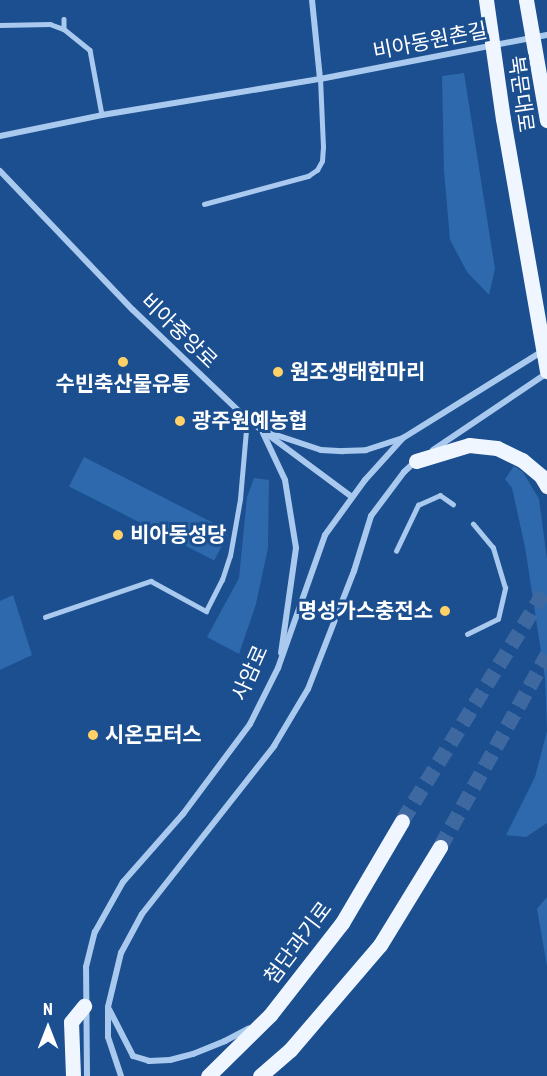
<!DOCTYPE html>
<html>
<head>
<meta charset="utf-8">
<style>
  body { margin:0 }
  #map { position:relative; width:547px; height:1076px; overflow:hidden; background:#1b4f8f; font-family:"Roboto Condensed","Noto Sans KR",sans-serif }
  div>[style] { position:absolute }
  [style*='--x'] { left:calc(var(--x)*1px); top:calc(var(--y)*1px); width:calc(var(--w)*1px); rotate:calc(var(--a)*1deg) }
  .green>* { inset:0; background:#2e69ad; transform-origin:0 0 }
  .primary-tunnel>* { height:15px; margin-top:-7.5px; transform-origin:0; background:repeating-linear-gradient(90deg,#3d69a0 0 15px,transparent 0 23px) }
  .lane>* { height:4.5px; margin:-2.25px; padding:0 2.25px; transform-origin:2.25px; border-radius:2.25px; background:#a9c9ee }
  .street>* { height:6px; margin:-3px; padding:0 3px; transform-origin:3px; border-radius:3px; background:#a9c9ee }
  .primary>* { height:15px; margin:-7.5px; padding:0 7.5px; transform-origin:7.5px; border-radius:7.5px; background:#f0f6ff }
  .dots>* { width:16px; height:16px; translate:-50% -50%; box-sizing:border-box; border:3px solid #1b4f8f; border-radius:50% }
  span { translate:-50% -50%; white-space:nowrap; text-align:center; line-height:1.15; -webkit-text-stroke:6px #1b4f8f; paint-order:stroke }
  .street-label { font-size:21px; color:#fff }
  .poi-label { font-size:21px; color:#fff; font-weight:700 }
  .left { translate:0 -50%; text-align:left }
  .right { translate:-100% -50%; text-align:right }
  .north { position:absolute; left:18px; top:998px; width:60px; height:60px; -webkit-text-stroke:4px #1b4f8f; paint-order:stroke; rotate:0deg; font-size:16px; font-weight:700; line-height:24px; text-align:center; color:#fff }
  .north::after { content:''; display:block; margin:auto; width:21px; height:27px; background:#fff; clip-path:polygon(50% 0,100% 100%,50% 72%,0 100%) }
</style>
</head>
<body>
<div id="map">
  <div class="green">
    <i style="clip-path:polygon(464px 73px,495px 269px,489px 295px,467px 272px,450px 240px,444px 171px,442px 76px)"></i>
    <i style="left:84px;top:457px;width:163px;height:33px;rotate:27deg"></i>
    <i style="clip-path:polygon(514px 466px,523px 472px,539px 499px,547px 559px,547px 823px,526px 837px,506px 835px,535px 777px,547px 731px,545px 678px,525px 547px,512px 488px,505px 479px)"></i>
    <i style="clip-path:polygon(254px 478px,269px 480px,268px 548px,256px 604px,239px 654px,207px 637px,239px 578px,247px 497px)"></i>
    <i style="clip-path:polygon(13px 595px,32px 655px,0 670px,0 601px)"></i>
    <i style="clip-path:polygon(547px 897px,547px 966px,537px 909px)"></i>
  </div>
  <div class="primary-tunnel">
    <i style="--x:402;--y:821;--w:275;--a:-58.2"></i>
    <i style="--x:440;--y:847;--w:220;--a:-60.9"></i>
  </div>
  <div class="lane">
    <i style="--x:64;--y:19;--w:10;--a:90"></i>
    <i style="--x:0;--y:25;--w:50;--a:-1.1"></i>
    <i style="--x:50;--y:24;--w:15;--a:20"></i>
    <i style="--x:64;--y:29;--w:33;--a:39"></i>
    <i style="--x:90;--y:50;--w:66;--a:79.5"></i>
    <i style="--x:204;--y:204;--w:108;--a:-15.1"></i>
    <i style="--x:308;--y:176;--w:11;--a:-34"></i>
    <i style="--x:317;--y:170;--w:10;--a:-61"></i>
    <i style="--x:322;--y:161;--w:14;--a:-86"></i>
    <i style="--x:323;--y:147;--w:68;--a:-92.5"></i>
    <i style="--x:396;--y:551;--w:51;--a:-64.4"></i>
    <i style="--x:418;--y:505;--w:24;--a:-24"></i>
    <i style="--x:440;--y:495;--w:16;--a:35"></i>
    <i style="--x:45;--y:617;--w:112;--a:-18.8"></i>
    <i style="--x:151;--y:581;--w:63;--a:28.6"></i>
    <i style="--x:206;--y:611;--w:35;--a:-63"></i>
    <i style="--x:222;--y:580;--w:25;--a:-72"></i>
    <i style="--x:230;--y:556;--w:58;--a:-80"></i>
    <i style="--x:240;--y:499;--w:80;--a:-85"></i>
    <i style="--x:467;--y:634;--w:34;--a:-26"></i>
    <i style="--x:498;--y:619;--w:32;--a:-77"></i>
    <i style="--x:505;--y:588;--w:42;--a:-106.7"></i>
    <i style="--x:493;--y:548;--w:31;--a:-130"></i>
  </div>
  <div class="street">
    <i style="--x:312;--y:0;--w:79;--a:84.2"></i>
    <i style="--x:0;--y:136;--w:104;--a:-11.6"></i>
    <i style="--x:102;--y:115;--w:221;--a:-9.4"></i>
    <i style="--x:320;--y:79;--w:231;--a:-11"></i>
    <i style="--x:0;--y:171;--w:192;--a:46.3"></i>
    <i style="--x:133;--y:310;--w:158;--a:43.7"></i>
    <i style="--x:247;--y:419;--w:131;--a:36.6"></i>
    <i style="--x:267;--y:432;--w:57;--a:18.4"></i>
    <i style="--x:321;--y:450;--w:22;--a:3"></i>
    <i style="--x:343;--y:451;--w:23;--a:-2"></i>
    <i style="--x:366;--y:450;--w:38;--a:-18"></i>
    <i style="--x:263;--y:433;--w:52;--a:64.9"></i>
    <i style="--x:285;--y:480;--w:69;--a:80.8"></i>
    <i style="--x:296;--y:548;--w:106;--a:98.1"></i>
    <i style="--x:433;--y:450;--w:138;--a:-34"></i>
    <i style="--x:109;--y:1009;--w:53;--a:62.9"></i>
    <i style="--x:133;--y:1056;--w:17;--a:17"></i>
    <i style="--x:149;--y:1061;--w:21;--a:-3"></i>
    <i style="--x:170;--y:1060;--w:24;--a:-15"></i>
    <i style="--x:193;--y:1054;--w:35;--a:-22"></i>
    <i style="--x:225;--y:1041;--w:27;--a:-28"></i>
    <i style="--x:87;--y:1076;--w:109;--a:-90.5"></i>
    <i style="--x:86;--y:967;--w:36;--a:-76"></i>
    <i style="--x:95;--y:932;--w:57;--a:-60.8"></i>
    <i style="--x:123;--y:882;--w:91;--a:-48.6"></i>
    <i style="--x:183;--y:814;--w:112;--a:-53.3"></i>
    <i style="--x:250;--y:724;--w:63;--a:-63.4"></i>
    <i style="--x:278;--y:668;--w:141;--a:-70.5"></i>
    <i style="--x:325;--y:535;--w:68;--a:-54"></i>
    <i style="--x:365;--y:480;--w:57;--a:-47.9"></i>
    <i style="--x:403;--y:438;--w:163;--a:-31.9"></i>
    <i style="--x:121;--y:1076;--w:41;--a:-108.4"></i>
    <i style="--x:108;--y:1037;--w:30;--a:-90"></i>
    <i style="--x:108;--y:1007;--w:56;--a:-76.5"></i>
    <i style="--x:121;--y:953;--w:44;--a:-61.7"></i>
    <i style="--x:142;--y:914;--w:214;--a:-51.8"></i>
    <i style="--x:274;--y:746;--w:66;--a:-59.2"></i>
    <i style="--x:308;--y:689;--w:127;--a:-68.7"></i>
    <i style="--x:354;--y:571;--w:58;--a:-72.8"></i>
    <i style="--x:371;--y:516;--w:55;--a:-53.1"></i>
    <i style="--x:404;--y:472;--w:18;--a:-43"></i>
  </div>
  <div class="primary">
    <i style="--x:486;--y:0;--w:120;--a:81.9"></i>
    <i style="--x:503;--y:119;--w:256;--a:80.1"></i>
    <i style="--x:526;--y:0;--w:122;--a:80.1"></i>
    <i style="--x:416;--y:461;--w:55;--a:-16.8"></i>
    <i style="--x:469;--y:445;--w:28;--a:6"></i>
    <i style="--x:497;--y:448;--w:28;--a:26"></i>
    <i style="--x:522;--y:460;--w:25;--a:40"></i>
    <i style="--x:541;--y:476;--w:12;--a:59"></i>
    <i style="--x:73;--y:1076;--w:54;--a:-92.1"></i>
    <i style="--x:71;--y:1022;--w:21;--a:-51"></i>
    <i style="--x:208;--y:1076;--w:87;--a:-44.5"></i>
    <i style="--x:270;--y:1015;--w:117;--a:-52"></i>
    <i style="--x:342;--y:923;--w:118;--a:-59.5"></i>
    <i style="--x:260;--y:1076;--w:40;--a:-41"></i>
    <i style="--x:290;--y:1050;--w:138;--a:-49.4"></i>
    <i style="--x:380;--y:945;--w:115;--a:-58.5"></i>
  </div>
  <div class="dots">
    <i style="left:123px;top:362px;background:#ffd166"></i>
    <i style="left:278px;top:372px;background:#ffd166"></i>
    <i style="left:180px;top:421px;background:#ffd166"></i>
    <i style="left:118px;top:535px;background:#ffd166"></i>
    <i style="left:445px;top:611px;background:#ffd166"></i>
    <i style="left:93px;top:735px;background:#ffd166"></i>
  </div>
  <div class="street-label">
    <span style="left:430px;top:41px;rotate:-11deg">비아동원촌길</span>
    <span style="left:521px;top:94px;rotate:82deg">북문대로</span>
    <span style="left:179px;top:331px;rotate:44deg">비아중앙로</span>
    <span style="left:250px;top:673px;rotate:-66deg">사암로</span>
    <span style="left:298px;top:943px;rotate:-53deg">첨단과기로</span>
  </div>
  <div class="poi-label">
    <span class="left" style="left:290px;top:372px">원조생태한마리</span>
    <span style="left:123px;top:384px">수빈축산물유통</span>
    <span class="left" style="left:192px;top:421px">광주원예농협</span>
    <span class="left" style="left:130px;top:535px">비아동성당</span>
    <span class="right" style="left:433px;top:611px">명성가스충전소</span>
    <span class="left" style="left:105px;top:735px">시온모터스</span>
  </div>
  <div class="north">N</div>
</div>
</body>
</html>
